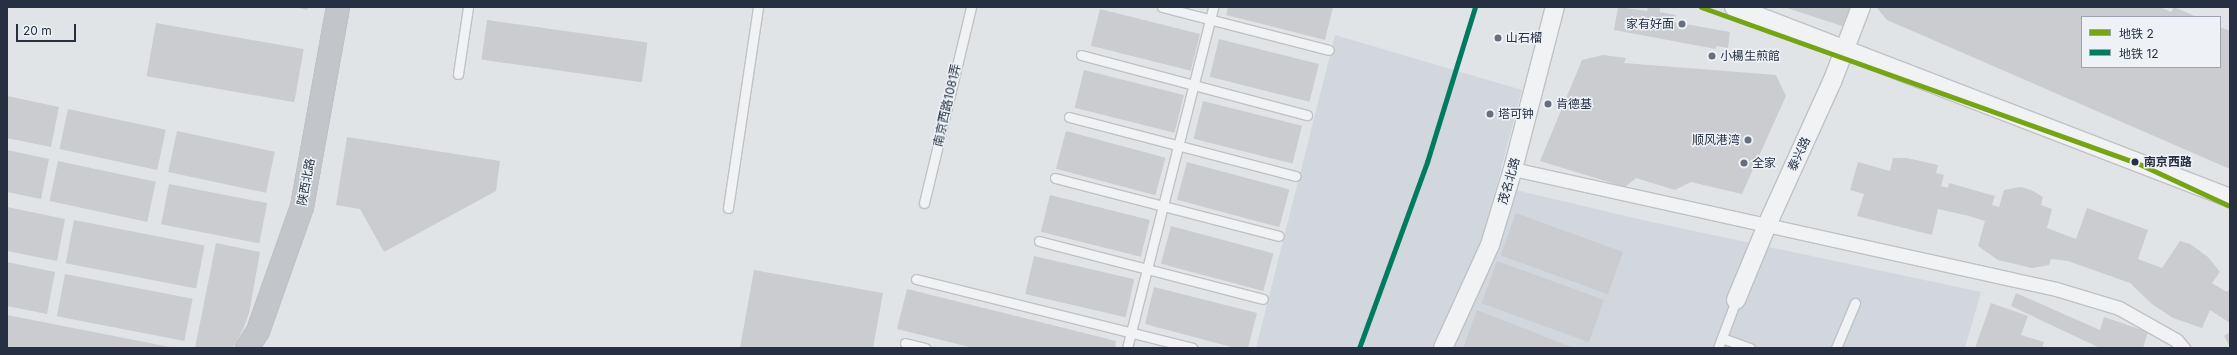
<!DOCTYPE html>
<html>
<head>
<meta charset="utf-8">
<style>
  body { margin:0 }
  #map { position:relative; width:2237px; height:355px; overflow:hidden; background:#e1e4e7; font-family:Inter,"Noto Sans SC",sans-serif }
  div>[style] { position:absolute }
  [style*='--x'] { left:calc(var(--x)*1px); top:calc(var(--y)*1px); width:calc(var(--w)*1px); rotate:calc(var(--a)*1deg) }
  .built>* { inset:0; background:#d2d7de }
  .building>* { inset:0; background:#cacccf; transform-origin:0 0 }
  .roads { filter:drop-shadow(1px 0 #bfc2c5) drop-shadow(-1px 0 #bfc2c5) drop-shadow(0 1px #bfc2c5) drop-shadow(0 -1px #bfc2c5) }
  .service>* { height:9px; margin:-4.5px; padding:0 4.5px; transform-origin:4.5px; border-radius:4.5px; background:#f1f2f3 }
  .pedestrian>* { height:13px; margin:-6.5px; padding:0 6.5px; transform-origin:6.5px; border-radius:6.5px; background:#f1f2f3 }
  .minor>* { height:18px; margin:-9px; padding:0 9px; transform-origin:9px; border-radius:9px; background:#f1f2f3 }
  .secondary>* { height:22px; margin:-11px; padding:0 11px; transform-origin:11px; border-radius:11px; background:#c2c5c9 }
  .metro-1>* { height:5px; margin:-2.5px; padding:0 2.5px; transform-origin:2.5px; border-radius:2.5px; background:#75a514 }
  .metro-2>* { height:5px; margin:-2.5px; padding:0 2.5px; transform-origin:2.5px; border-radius:2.5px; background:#007b5f }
  .dots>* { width:11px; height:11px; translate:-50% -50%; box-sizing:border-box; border:2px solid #eef2f7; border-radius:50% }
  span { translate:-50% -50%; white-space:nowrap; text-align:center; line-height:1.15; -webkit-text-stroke:3px #eef2f7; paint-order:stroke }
  .poi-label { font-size:12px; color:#263042 }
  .right { translate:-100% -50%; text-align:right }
  .left { translate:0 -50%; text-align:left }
  .street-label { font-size:12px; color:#263042 }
  .stop-label { font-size:12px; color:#263042; font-weight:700 }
  .frame { position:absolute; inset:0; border:8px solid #263042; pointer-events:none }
  .legend { position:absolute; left:2081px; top:16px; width:140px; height:52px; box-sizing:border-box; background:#eef2f7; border:1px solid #9ea4af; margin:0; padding:5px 7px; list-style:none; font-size:12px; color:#263042 }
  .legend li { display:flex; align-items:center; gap:8px; height:20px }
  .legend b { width:20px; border:1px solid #9ea4af }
  .scale { position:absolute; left:16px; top:24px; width:60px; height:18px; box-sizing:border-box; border:2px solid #263042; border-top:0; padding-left:5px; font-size:12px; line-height:14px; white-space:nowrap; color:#263042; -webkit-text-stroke:3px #eef2f7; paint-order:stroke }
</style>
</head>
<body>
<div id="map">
  <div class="built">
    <i style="clip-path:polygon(1335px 35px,1522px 90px,1482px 241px,1432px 348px,1256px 348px)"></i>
    <i style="clip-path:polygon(1516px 190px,1647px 221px,1981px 292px,1965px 348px,1453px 348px,1501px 238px)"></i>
  </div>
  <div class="building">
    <i style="clip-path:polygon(295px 7px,308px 7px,307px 10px)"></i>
    <i style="clip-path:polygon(1228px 7px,1333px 7px,1325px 40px,1226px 15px)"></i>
    <i style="clip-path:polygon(1618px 7px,1647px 11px,1648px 7px,1660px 7px,1660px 12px,1676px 15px,1674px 22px,1730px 32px,1728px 48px,1716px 46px,1716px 49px,1614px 30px)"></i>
    <i style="clip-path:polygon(1784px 7px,1851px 7px,1845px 27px)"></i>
    <i style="clip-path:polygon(1876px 7px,2160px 7px,2171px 12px,2174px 7px,2197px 17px,2082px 17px,2082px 67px,2220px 67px,2220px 27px,2230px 31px,2230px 169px,1887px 20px)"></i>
    <i style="left:1100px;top:9px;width:103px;height:38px;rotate:14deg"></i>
    <i style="left:487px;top:20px;width:162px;height:40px;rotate:8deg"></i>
    <i style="left:156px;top:23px;width:150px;height:54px;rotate:10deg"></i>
    <i style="left:1219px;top:39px;width:103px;height:39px;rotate:14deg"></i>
    <i style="clip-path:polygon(1603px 55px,1626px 58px,1624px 63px,1776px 75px,1786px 96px,1742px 194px,1691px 182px,1675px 190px,1636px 178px,1625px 187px,1540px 161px,1582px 60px)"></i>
    <i style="left:1084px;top:70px;width:103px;height:39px;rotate:14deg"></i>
    <i style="clip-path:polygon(7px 96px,59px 107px,51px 147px,7px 138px)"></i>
    <i style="left:1203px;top:101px;width:102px;height:39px;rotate:14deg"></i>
    <i style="left:68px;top:109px;width:100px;height:41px;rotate:12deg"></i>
    <i style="left:177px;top:131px;width:100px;height:42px;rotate:12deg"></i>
    <i style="left:1066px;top:131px;width:103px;height:39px;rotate:15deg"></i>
    <i style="clip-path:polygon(347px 137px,500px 161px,496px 191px,384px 252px,360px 209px,336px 205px)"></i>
    <i style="clip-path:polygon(7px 150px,49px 159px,41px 199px,7px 192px)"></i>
    <i style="clip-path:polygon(1893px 158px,1907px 158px,1938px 165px,1936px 173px,1944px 175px,1941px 186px,1948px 188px,1949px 183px,1995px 196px,1992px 205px,1999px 207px,2004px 190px,2020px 187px,2031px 190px,2043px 197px,2041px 205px,2052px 209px,2047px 228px,2076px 239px,2087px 208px,2148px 230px,2138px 259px,2162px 268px,2180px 241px,2190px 244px,2208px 257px,2220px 272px,2212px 283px,2227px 292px,2230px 288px,2230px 323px,2210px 310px,2202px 328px,2173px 318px,2152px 304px,2130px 283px,2068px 261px,2051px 259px,2049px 265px,2032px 268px,1998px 260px,1978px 246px,1985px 221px,1969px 216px,1938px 209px,1932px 235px,1857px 216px,1864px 194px,1850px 190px,1858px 162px,1890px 171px)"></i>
    <i style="left:58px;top:161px;width:100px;height:41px;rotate:12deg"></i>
    <i style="left:1187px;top:162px;width:106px;height:39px;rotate:15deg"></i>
    <i style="left:169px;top:184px;width:100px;height:41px;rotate:11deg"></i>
    <i style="left:1050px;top:195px;width:103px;height:38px;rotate:14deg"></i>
    <i style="clip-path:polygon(7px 207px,65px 219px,57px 261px,7px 251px)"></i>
    <i style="left:1516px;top:213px;width:114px;height:45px;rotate:20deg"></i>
    <i style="left:74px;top:220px;width:133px;height:44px;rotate:11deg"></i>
    <i style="left:1171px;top:226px;width:106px;height:39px;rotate:15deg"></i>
    <i style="clip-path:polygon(216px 243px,260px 252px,249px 313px,244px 327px,233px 348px,195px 348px)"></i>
    <i style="left:1034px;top:256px;width:103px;height:39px;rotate:13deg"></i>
    <i style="left:1497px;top:261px;width:114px;height:45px;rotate:20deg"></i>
    <i style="clip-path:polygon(7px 262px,55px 272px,47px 314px,7px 306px)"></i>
    <i style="clip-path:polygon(754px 270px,883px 293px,873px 348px,740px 348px)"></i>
    <i style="left:65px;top:274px;width:130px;height:43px;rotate:11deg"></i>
    <i style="clip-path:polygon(1154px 287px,1257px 313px,1248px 348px,1235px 348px,1145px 324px)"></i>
    <i style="clip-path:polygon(907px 289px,1116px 341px,1115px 348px,973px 348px,897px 329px)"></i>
    <i style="clip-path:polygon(2016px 293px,2100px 330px,2104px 317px,2148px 332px,2143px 348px,2100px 348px,2011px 306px)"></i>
    <i style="clip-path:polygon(1991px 303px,2028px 316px,2021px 335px,2044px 342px,2042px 348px,1975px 348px)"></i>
    <i style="clip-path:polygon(1477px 310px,1574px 348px,1463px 348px)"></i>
    <i style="clip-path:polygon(7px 315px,170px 347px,170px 348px,7px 348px)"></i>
    <i style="clip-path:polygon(2230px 332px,2230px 347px,2224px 336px)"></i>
  </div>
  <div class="roads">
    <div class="service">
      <i style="--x:1162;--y:7;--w:172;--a:14.4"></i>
      <i style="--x:1081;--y:55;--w:234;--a:14.9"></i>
      <i style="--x:458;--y:74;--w:68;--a:-81.5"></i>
      <i style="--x:1069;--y:117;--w:234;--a:14.6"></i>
      <i style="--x:1055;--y:178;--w:231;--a:14.5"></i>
      <i style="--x:924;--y:203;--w:202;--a:-76.5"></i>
      <i style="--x:728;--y:208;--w:203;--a:-81.5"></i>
      <i style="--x:1039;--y:241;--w:231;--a:14.5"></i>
      <i style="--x:916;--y:279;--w:285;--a:14"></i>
      <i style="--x:1722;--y:338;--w:30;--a:20"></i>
      <i style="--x:905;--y:343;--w:21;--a:14"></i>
      <i style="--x:1127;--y:348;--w:352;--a:-75.8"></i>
      <i style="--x:1718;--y:348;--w:51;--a:-69.4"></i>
      <i style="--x:1836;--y:348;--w:49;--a:-67.1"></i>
    </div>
    <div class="pedestrian">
      <i style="--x:1513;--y:169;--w:556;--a:12.46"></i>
      <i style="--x:2056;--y:289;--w:66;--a:16.8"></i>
      <i style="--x:2119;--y:308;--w:65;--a:29.3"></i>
      <i style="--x:2176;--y:340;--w:11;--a:49"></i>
    </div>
    <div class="minor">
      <i style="--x:1734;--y:7;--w:532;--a:21.06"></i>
      <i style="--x:1736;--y:300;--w:81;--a:-67.5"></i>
      <i style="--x:1767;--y:225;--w:157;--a:-65.6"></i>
      <i style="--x:1832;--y:82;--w:80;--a:-68.9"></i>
      <i style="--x:1443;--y:348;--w:113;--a:-65.5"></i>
      <i style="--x:1490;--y:245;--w:79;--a:-73.2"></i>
      <i style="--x:1513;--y:169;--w:167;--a:-75.5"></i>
    </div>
    <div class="secondary">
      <i style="--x:247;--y:348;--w:20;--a:-57"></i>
      <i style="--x:258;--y:331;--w:132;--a:-70.5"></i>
      <i style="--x:302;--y:207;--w:203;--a:-79.8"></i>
    </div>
  </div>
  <div class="metro-1">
    <i style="--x:1701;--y:7;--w:461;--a:19.7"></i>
    <i style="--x:2135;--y:162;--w:105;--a:24.9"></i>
  </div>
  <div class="metro-2">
    <i style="--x:1359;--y:348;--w:198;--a:-69.9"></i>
    <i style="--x:1427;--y:162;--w:162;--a:-72.8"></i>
  </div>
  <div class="dots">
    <i style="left:1682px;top:24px;background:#676f7c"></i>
    <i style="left:1498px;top:38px;background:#676f7c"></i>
    <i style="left:1712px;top:56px;background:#676f7c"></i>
    <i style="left:1548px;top:104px;background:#676f7c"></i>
    <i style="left:1490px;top:114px;background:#676f7c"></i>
    <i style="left:1748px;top:140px;background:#676f7c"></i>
    <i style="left:2135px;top:162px;background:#263042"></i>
    <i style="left:1744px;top:163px;background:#676f7c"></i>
  </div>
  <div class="poi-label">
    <span class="right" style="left:1674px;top:24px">家有好面</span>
    <span class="left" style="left:1506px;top:38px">山石榴</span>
    <span class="left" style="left:1720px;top:56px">小楊生煎館</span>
    <span class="left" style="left:1556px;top:104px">肯德基</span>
    <span class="left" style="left:1498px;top:114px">塔可钟</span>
    <span class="right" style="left:1740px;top:140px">顺风港湾</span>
    <span class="left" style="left:1752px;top:163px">全家</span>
  </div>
  <div class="street-label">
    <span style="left:947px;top:105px;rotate:-77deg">南京西路1081弄</span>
    <span style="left:1799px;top:154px;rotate:-65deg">泰兴路</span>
    <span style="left:1509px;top:181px;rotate:-74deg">茂名北路</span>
    <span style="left:306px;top:182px;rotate:-79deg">陕西北路</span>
  </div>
  <div class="stop-label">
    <span class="left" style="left:2144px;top:162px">南京西路</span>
  </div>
  <div class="frame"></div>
  <ul class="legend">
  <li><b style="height:5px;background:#75a514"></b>地铁 2</li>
  <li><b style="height:5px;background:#007b5f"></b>地铁 12</li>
  </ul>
  <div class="scale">20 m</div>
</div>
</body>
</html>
